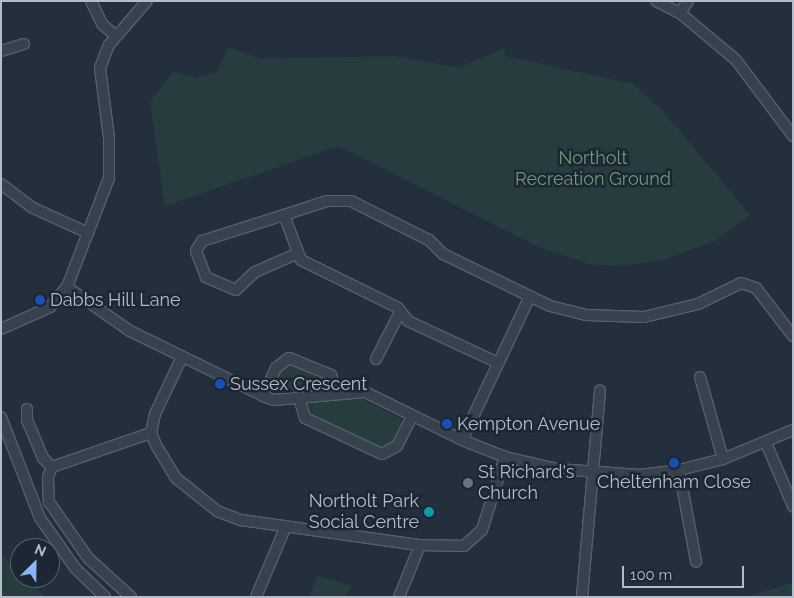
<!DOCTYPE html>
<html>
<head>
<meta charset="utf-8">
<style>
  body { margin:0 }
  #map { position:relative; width:794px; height:598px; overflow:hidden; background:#242f3e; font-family:Raleway,sans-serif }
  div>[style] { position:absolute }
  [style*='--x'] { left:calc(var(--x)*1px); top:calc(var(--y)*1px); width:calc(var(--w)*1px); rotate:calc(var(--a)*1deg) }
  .green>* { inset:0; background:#263c3f }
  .roads { filter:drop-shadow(1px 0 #565f6c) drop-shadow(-1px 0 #565f6c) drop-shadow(0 1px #565f6c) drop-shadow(0 -1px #565f6c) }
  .minor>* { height:10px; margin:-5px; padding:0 5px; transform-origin:5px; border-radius:5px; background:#38414e }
  .dots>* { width:14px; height:14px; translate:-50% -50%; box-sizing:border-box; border:2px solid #1d2633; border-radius:50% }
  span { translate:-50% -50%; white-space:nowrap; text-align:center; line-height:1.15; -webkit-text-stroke:5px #1d2633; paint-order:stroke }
  .park-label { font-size:18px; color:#6b9a76 }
  .poi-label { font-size:18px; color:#b4bcc9 }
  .left { translate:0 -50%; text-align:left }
  .right { translate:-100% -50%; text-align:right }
  .frame { position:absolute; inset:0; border:2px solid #b4bcc9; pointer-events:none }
  .north { position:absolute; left:10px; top:538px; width:50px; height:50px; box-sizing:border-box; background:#1d2633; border:1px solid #59626f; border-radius:50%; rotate:23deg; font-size:14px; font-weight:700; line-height:20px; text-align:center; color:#b4bcc9 }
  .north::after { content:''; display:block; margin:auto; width:18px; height:22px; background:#8ab4f8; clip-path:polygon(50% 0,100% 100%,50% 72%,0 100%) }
  .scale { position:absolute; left:622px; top:566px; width:122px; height:22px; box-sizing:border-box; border:2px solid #b4bcc9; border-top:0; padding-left:6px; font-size:15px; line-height:18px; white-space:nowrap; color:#b4bcc9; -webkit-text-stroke:4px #1d2633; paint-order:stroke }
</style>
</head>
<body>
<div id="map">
  <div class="green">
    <i style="clip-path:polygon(228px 47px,261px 59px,395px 56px,459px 68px,504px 48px,505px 56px,633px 84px,663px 111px,750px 215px,716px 240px,664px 260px,622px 266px,589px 264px,539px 247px,338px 146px,165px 206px,150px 102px,174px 71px,196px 78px,217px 72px)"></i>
    <i style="clip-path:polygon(288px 362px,329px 377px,333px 400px,362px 399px,401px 418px,404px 425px,394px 444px,386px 450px,376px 449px,311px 417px,305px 393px,272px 391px,282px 366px)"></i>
    <i style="clip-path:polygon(1px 554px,20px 572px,20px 578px,26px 578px,45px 597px,1px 597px)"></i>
    <i style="clip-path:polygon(317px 576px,352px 586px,346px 597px,309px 597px)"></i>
    <i style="clip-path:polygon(793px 583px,793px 597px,745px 597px,789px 584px)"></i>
  </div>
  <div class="roads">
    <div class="minor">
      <i style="--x:91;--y:1;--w:25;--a:64"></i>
      <i style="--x:102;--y:24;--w:18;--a:41"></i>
      <i style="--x:656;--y:1;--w:27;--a:27"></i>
      <i style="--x:680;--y:13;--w:73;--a:40"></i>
      <i style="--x:736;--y:60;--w:95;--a:53.1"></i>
      <i style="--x:680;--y:13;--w:14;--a:-56"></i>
      <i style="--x:1;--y:51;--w:24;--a:-17"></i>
      <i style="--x:1;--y:184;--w:38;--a:37"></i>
      <i style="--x:31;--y:207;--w:63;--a:24.5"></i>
      <i style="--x:284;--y:215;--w:48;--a:69.3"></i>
      <i style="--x:301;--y:260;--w:108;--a:26.3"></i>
      <i style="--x:398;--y:308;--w:16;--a:52"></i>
      <i style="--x:408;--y:321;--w:99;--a:25"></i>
      <i style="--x:296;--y:254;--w:45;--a:156.3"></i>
      <i style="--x:255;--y:272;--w:26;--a:137"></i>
      <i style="--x:236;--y:290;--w:33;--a:-157"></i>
      <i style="--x:206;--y:277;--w:28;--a:-111"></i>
      <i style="--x:196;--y:251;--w:12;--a:-59"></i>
      <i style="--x:202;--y:241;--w:86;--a:-17.6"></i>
      <i style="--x:284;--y:215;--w:45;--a:-18"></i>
      <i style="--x:327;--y:201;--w:24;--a:0"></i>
      <i style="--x:351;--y:201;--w:87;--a:26.6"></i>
      <i style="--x:429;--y:240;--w:20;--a:45"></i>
      <i style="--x:443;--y:254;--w:119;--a:25.9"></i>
      <i style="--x:550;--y:306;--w:37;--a:14"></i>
      <i style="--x:586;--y:315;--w:58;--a:2"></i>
      <i style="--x:644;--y:317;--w:56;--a:-13.5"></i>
      <i style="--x:698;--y:304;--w:48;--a:-26"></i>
      <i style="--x:741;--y:283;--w:16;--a:18"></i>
      <i style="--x:756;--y:288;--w:61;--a:52.4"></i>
      <i style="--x:67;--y:287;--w:77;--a:34.9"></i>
      <i style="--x:130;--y:331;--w:148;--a:26"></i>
      <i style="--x:263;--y:396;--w:12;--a:20"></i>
      <i style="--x:274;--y:400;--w:91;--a:-5"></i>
      <i style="--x:365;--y:392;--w:108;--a:26.3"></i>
      <i style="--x:462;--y:440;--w:46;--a:21.6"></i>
      <i style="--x:505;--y:457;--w:53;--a:13"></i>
      <i style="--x:557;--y:469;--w:83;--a:4.1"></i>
      <i style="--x:640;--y:475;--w:39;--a:-7"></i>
      <i style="--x:679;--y:470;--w:45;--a:-14"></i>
      <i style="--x:723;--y:459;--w:76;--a:-22.5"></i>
      <i style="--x:1;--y:329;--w:54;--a:-24.2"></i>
      <i style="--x:50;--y:307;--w:26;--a:-50"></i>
      <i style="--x:67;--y:287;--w:117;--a:-68.9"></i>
      <i style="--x:109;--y:178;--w:40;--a:-90"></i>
      <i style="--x:109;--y:138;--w:71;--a:-97.3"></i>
      <i style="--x:100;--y:68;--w:25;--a:-69"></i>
      <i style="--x:109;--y:45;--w:58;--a:-49.2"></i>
      <i style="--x:182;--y:357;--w:63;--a:115.3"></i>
      <i style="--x:155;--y:414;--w:19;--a:102"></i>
      <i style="--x:151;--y:433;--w:13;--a:67"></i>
      <i style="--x:156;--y:445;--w:39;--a:59"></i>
      <i style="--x:176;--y:478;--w:53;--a:38.8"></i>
      <i style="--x:217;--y:511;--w:26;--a:21"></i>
      <i style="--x:241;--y:520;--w:181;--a:8"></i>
      <i style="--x:420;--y:545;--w:44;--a:1.3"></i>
      <i style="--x:464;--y:546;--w:24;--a:-42"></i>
      <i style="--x:482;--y:530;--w:77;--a:-72.5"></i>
      <i style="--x:376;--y:359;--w:53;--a:-62.9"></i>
      <i style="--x:700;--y:377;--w:85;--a:74.3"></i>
      <i style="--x:263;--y:396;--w:31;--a:-65"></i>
      <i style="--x:276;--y:368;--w:16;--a:-38"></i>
      <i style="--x:289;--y:358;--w:45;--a:22"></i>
      <i style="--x:331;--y:375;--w:20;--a:72"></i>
      <i style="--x:299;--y:398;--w:21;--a:73"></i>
      <i style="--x:305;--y:418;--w:85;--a:25.1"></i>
      <i style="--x:382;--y:454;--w:17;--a:-28"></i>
      <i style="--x:397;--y:446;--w:34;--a:-63"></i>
      <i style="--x:27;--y:409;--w:11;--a:90"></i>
      <i style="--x:27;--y:420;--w:41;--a:67.2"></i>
      <i style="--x:43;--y:458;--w:13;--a:45"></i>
      <i style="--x:1;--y:417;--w:108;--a:68.9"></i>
      <i style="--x:40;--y:518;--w:61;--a:55"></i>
      <i style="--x:75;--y:568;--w:42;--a:44"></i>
      <i style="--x:462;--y:440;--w:157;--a:-64.7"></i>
      <i style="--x:766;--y:443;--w:69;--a:66.8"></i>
      <i style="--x:52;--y:467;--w:11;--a:112"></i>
      <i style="--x:48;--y:477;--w:25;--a:88"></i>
      <i style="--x:49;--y:502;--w:68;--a:55.1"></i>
      <i style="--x:88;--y:558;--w:58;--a:42.2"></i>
      <i style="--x:52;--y:467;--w:105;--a:-19"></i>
      <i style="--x:679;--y:470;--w:93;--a:79.4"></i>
      <i style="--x:256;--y:597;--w:77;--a:-67.1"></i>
      <i style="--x:399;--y:597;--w:56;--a:-68"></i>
      <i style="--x:582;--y:597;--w:207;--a:-85"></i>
    </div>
  </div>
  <div class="dots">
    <i style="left:40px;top:300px;background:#1a4fb4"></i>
    <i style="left:220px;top:384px;background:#1a4fb4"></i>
    <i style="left:447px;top:424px;background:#1a4fb4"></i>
    <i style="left:674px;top:463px;background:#1a4fb4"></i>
    <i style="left:468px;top:483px;background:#6b7280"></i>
    <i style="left:429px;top:512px;background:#0f9aa8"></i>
  </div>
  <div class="park-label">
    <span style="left:593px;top:169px">Northolt<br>Recreation Ground</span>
  </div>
  <div class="poi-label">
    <span class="left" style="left:50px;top:300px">Dabbs Hill Lane</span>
    <span class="left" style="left:230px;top:384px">Sussex Crescent</span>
    <span class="left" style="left:457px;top:424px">Kempton Avenue</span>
    <span class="left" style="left:478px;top:483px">St Richard's<br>Church</span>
    <span style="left:674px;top:482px">Cheltenham Close</span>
    <span class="right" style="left:419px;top:512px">Northolt Park<br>Social Centre</span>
  </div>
  <div class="frame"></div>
  <div class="north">N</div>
  <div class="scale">100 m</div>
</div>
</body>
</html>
